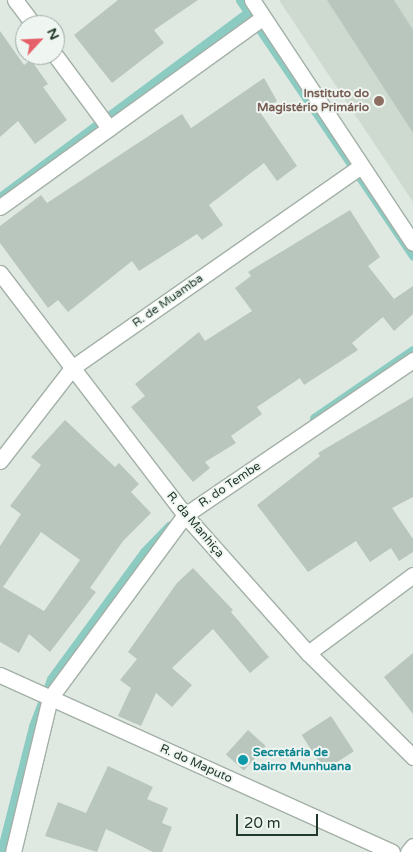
<!DOCTYPE html>
<html>
<head>
<meta charset="utf-8">
<style>
  body { margin:0 }
  #map { position:relative; width:413px; height:852px; overflow:hidden; background:#dfe9e2; font-family:"Varela Round",sans-serif }
  div>[style] { position:absolute }
  [style*='--x'] { left:calc(var(--x)*1px); top:calc(var(--y)*1px); width:calc(var(--w)*1px); rotate:calc(var(--a)*1deg) }
  .built>* { inset:0; background:#ced9d0 }
  .stream>* { height:9px; margin:-4.5px; padding:0 4.5px; transform-origin:4.5px; border-radius:4.5px; background:#8bcbc1 }
  .building>* { inset:0; background:#b8c6bd; transform-origin:0 0 }
  .roads { filter:drop-shadow(1px 0 #a3b0a7) drop-shadow(-1px 0 #a3b0a7) drop-shadow(0 1px #a3b0a7) drop-shadow(0 -1px #a3b0a7) }
  .minor>* { height:15px; margin:-7.5px; padding:0 7.5px; transform-origin:7.5px; border-radius:7.5px; background:#fff }
  .dots>* { width:14px; height:14px; translate:-50% -50%; box-sizing:border-box; border:2px solid #eff6f1; border-radius:50% }
  span { translate:-50% -50%; white-space:nowrap; text-align:center; line-height:1.15; -webkit-text-stroke:4px #eff6f1; paint-order:stroke }
  .education-label { font-size:12px; color:#785e54; font-weight:700 }
  .right { translate:-100% -50%; text-align:right }
  .street-label { font-size:12px; color:#22382b }
  .culture-label { font-size:12px; color:#0d838f; font-weight:700 }
  .left { translate:0 -50%; text-align:left }
  .north { position:absolute; left:15px; top:15px; width:50px; height:50px; box-sizing:border-box; background:#eff6f1; border:1px solid #9daaa2; border-radius:50%; rotate:65deg; font-size:14px; font-weight:700; line-height:20px; text-align:center; color:#22382b }
  .north::after { content:''; display:block; margin:auto; width:18px; height:22px; background:#e66069; clip-path:polygon(50% 0,100% 100%,50% 72%,0 100%) }
  .scale { position:absolute; left:236px; top:814px; width:82px; height:22px; box-sizing:border-box; border:2px solid #22382b; border-top:0; padding-left:6px; font-size:15px; line-height:18px; white-space:nowrap; color:#22382b; -webkit-text-stroke:4px #eff6f1; paint-order:stroke }
</style>
</head>
<body>
<div id="map">
  <div class="built">
    <i style="clip-path:polygon(279px 0,413px 0,413px 202px)"></i>
  </div>
  <div class="stream">
    <i style="--x:240;--y:0;--w:309;--a:55.9"></i>
    <i style="--x:0;--y:197;--w:309;--a:-36.7"></i>
    <i style="--x:314;--y:418;--w:120;--a:-34.5"></i>
    <i style="--x:1;--y:852;--w:130;--a:-75.7"></i>
    <i style="--x:33;--y:726;--w:50;--a:-69"></i>
    <i style="--x:51;--y:679;--w:157;--a:-53.8"></i>
    <i style="--x:144;--y:552;--w:37;--a:-46"></i>
  </div>
  <div class="building">
    <i style="clip-path:polygon(118px 0,198px 0,154px 30px,164px 43px,112px 83px,74px 35px)"></i>
    <i style="clip-path:polygon(327px 0,394px 0,413px 30px,413px 133px)"></i>
    <i style="clip-path:polygon(0 31px,24px 65px,31px 60px,48px 84px,43px 87px,67px 120px,35px 144px,18px 121px,0 137px)"></i>
    <i style="clip-path:polygon(264px 78px,277px 101px,260px 112px,297px 166px,277px 181px,264px 163px,209px 205px,223px 225px,202px 240px,197px 234px,139px 271px,132px 261px,68px 312px,58px 300px,48px 308px,0 243px,0 226px,41px 195px,47px 203px,182px 114px,191px 128px)"></i>
    <i style="clip-path:polygon(350px 210px,380px 257px,368px 266px,394px 299px,413px 286px,413px 314px,394px 331px,383px 317px,352px 343px,358px 350px,304px 385px,300px 378px,257px 407px,262px 414px,231px 436px,236px 443px,205px 462px,210px 468px,193px 482px,131px 407px,145px 396px,135px 384px,199px 332px,205px 341px,252px 311px,235px 288px,251px 276px,248px 272px)"></i>
    <i style="clip-path:polygon(413px 397px,413px 497px,392px 508px,413px 539px,413px 552px,399px 561px,391px 548px,370px 562px,356px 541px,308px 572px,257px 505px,320px 456px,318px 453px)"></i>
    <i style="clip-path:polygon(evenodd,65px 420px,115px 467px,119px 463px,139px 484px,131px 492px,151px 513px,123px 541px,90px 588px,96px 592px,50px 652px,29px 634px,19px 653px,0 642px,0 546px,21px 514px,10px 506px,41px 465px,31px 457px,65px 420px,41px 532px,80px 560px,44px 611px,3px 587px,41px 532px)"></i>
    <i style="clip-path:polygon(193px 568px,233px 610px,231px 612px,269px 657px,250px 673px,213px 629px,172px 668px,192px 685px,172px 707px,156px 693px,141px 726px,118px 716px,131px 688px,120px 680px,137px 659px,128px 652px,177px 583px)"></i>
    <i style="clip-path:polygon(413px 653px,413px 714px,384px 677px)"></i>
    <i style="left:331px;top:716px;width:42px;height:35px;rotate:57deg"></i>
    <i style="left:248px;top:730px;width:24px;height:33px;rotate:42deg"></i>
    <i style="clip-path:polygon(108px 766px,153px 787px,147px 799px,168px 808px,162px 823px,172px 827px,162px 852px,153px 852px,106px 829px,97px 852px,45px 836px,58px 802px,86px 813px)"></i>
  </div>
  <div class="roads">
    <div class="minor">
      <i style="--x:15;--y:0;--w:31;--a:53"></i>
      <i style="--x:252;--y:0;--w:291;--a:56.5"></i>
      <i style="--x:55;--y:55;--w:91;--a:53.5"></i>
      <i style="--x:0;--y:207;--w:324;--a:-35.8"></i>
      <i style="--x:0;--y:273;--w:305;--a:52.6"></i>
      <i style="--x:185;--y:515;--w:185;--a:48.3"></i>
      <i style="--x:308;--y:653;--w:148;--a:44.7"></i>
      <i style="--x:0;--y:461;--w:119;--a:-52.2"></i>
      <i style="--x:73;--y:367;--w:350;--a:-34.9"></i>
      <i style="--x:308;--y:653;--w:131;--a:-36.6"></i>
      <i style="--x:0;--y:675;--w:430;--a:24.3"></i>
      <i style="--x:13;--y:852;--w:158;--a:-76.5"></i>
      <i style="--x:50;--y:698;--w:227;--a:-53.6"></i>
      <i style="--x:185;--y:515;--w:276;--a:-34.2"></i>
      <i style="--x:408;--y:852;--w:8;--a:-50"></i>
    </div>
  </div>
  <div class="dots">
    <i style="left:379px;top:101px;background:#8d6e63"></i>
    <i style="left:243px;top:760px;background:#0f9aa8"></i>
  </div>
  <div class="education-label">
    <span class="right" style="left:369px;top:101px">Instituto do<br>Magistério Primário</span>
  </div>
  <div class="street-label">
    <span style="left:168px;top:301px;rotate:-35deg">R. de Muamba</span>
    <span style="left:230px;top:485px;rotate:-34deg">R. do Tembe</span>
    <span style="left:195px;top:525px;rotate:50deg">R. da Manhiça</span>
    <span style="left:196px;top:764px;rotate:24deg">R. do Maputo</span>
  </div>
  <div class="culture-label">
    <span class="left" style="left:253px;top:760px">Secretária de<br>bairro Munhuana</span>
  </div>
  <div class="north">N</div>
  <div class="scale">20 m</div>
</div>
</body>
</html>
